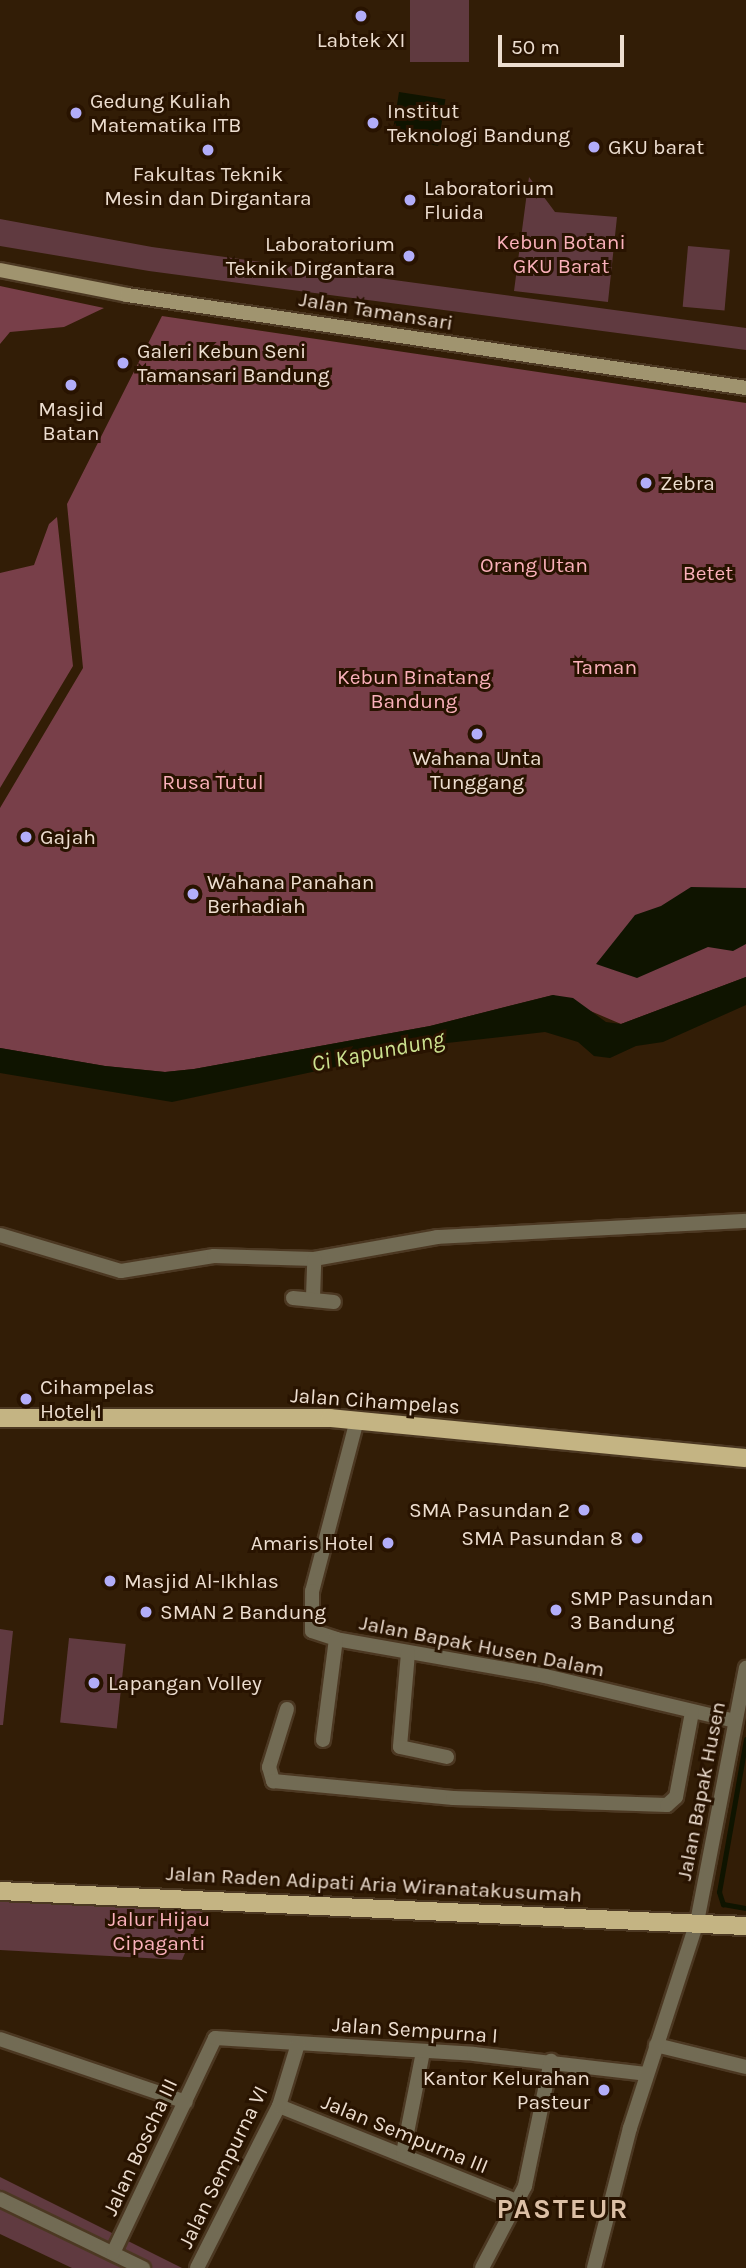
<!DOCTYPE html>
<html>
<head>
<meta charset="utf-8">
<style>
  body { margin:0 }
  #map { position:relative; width:746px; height:2268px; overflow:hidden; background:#321d06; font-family:Karla,sans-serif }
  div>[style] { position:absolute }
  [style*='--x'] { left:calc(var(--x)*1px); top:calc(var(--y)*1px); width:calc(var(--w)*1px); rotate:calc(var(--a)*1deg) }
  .green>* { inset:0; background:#603a40; transform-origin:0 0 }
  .forest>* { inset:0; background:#783f49 }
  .water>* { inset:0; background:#0f1400; transform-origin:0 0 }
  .stream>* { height:5px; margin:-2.5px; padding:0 2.5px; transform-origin:2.5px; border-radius:2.5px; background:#0f1400 }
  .roads { filter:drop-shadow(2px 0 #4c3822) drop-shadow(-2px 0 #4c3822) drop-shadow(0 2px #4c3822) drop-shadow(0 -2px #4c3822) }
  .minor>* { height:14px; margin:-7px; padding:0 7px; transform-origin:7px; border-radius:7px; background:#726b54 }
  .tertiary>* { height:14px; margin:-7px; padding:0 7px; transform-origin:7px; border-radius:7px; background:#726b54 }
  .secondary>* { height:14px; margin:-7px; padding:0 7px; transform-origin:7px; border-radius:7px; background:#a0946f }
  .primary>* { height:18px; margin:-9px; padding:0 9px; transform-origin:9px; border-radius:9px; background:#c4b483 }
  .dots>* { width:19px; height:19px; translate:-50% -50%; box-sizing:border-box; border:4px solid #281300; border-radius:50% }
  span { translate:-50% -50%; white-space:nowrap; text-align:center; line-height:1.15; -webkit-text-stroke:6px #281300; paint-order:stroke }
  .poi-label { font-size:21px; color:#edded0 }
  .left { translate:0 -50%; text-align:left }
  .right { translate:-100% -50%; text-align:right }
  .park-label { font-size:21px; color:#fbb1bb }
  .street-label { font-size:21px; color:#edded0 }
  .water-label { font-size:23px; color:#cde390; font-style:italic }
  .district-label { font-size:28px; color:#dcbfa5; font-weight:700; letter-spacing:2px }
  .scale { position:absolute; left:498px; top:35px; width:126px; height:32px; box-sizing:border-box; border:4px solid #edded0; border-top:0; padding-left:9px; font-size:21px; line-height:24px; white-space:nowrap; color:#edded0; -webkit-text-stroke:5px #281300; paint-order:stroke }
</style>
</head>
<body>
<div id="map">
  <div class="green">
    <i style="left:410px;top:0;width:59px;height:62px"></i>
    <i style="clip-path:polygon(529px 177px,555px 212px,617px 217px,608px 302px,514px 291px)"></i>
    <i style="clip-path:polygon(0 219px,152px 247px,746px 328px,746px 350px,149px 271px,0 246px)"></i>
    <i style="left:688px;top:246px;width:42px;height:61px;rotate:5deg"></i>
    <i style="clip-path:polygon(0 1629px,13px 1631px,3px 1725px,0 1725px)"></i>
    <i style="left:69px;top:1638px;width:57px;height:85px;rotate:6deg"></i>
    <i style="clip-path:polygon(0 1898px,206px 1904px,182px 1960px,0 1950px)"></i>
    <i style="clip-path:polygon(0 2177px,182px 2268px,72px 2268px,0 2234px)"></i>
  </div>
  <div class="forest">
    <i style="clip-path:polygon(0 286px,104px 308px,64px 327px,10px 332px,0 344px)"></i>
    <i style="clip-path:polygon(162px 316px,746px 403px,746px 977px,621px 1024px,553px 995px,430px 1026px,194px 1069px,165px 1072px,105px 1066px,0 1048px,0 808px,83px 668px,67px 504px)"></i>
    <i style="clip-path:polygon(57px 517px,73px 666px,0 788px,0 573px,34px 565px,49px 524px)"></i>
  </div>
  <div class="water">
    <i style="left:399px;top:92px;width:47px;height:47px;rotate:9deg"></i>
    <i style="clip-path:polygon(691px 887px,746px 888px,746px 944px,733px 951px,708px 947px,637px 978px,596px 964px,635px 915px,661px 906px)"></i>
    <i style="clip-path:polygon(746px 977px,746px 1005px,663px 1042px,636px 1046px,610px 1058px,594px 1056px,578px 1042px,545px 1032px,447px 1043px,172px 1102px,0 1073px,0 1048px,105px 1066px,165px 1072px,194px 1069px,430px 1026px,553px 995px,573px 998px,606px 1022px,621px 1024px)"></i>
  </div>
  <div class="stream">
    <i style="--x:746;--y:1739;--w:155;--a:100"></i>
    <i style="--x:719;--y:1892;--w:13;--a:72"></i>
    <i style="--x:723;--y:1904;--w:23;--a:10"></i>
  </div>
  <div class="roads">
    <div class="minor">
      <i style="--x:0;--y:1235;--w:126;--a:16.6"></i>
      <i style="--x:121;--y:1271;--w:94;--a:-9.2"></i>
      <i style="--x:214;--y:1256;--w:100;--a:1.7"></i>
      <i style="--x:314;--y:1259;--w:125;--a:-10.1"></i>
      <i style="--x:437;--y:1237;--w:309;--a:-3"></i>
      <i style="--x:313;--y:1297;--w:38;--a:-88"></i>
      <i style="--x:293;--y:1298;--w:41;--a:5.6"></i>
      <i style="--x:357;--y:1420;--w:177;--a:104.7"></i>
      <i style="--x:312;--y:1591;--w:40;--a:90"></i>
      <i style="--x:312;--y:1631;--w:25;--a:18"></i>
      <i style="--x:336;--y:1639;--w:212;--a:10"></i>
      <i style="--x:545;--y:1676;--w:195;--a:13.3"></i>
      <i style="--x:408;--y:1653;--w:94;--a:94.9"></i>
      <i style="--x:400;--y:1747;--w:48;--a:12"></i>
      <i style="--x:287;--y:1709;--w:61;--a:107.2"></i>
      <i style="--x:269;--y:1767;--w:15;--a:74"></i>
      <i style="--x:273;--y:1781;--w:181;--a:5.4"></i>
      <i style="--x:453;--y:1798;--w:214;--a:1.9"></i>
      <i style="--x:667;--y:1805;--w:12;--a:-42"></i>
      <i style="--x:676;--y:1797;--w:86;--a:-79.3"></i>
      <i style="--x:323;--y:1740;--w:102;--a:-82.7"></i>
      <i style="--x:697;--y:1922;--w:259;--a:-79.1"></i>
      <i style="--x:0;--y:2039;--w:196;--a:18.7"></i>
      <i style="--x:656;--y:2045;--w:93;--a:13.7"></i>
      <i style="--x:279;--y:2106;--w:255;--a:21.8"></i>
      <i style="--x:403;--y:2153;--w:103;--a:-78.8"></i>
      <i style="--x:0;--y:2199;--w:159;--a:25.8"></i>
      <i style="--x:113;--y:2253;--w:238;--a:-64.6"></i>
      <i style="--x:215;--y:2038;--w:259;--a:3.5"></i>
      <i style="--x:474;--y:2054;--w:173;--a:6.6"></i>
      <i style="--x:197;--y:2268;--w:182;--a:-63.2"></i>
      <i style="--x:279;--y:2106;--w:65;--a:-73"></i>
      <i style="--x:482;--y:2268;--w:93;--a:-62.3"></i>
      <i style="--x:525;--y:2186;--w:128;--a:-78.3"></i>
    </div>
    <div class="tertiary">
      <i style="--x:594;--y:2268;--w:145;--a:-75.6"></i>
      <i style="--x:630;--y:2128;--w:217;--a:-72"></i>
    </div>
    <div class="secondary">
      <i style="--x:0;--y:270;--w:129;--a:11.1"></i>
      <i style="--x:127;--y:295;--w:626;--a:8.54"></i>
    </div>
    <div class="primary">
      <i style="--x:0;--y:1418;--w:330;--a:0"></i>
      <i style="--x:330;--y:1418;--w:418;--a:5.5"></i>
      <i style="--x:0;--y:1891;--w:747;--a:2.69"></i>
    </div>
  </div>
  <div class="dots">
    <i style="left:361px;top:16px;background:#b2adf9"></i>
    <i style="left:76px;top:113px;background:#b2adf9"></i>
    <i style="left:373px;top:123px;background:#b2adf9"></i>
    <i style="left:594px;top:147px;background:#b2adf9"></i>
    <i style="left:208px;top:150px;background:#b2adf9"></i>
    <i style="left:410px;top:200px;background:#b2adf9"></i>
    <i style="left:409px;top:256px;background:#b2adf9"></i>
    <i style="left:123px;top:363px;background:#b2adf9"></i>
    <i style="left:71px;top:385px;background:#b2adf9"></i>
    <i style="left:646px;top:483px;background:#b2adf9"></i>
    <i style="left:477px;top:734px;background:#b2adf9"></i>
    <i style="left:26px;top:837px;background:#b2adf9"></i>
    <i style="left:193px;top:894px;background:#b2adf9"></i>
    <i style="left:26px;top:1399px;background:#b2adf9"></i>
    <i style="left:584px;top:1510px;background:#b2adf9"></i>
    <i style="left:637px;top:1538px;background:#b2adf9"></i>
    <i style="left:388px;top:1543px;background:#b2adf9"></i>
    <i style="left:110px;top:1581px;background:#b2adf9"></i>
    <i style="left:556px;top:1610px;background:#b2adf9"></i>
    <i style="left:146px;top:1612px;background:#b2adf9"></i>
    <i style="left:94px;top:1683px;background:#b2adf9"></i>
    <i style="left:604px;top:2090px;background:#b2adf9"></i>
  </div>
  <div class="poi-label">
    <span style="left:361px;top:40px">Labtek XI</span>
    <span class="left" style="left:90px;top:113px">Gedung Kuliah<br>Matematika ITB</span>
    <span class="left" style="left:387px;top:123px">Institut<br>Teknologi Bandung</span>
    <span class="left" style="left:608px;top:147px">GKU barat</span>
    <span style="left:208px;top:186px">Fakultas Teknik<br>Mesin dan Dirgantara</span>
    <span class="left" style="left:424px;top:200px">Laboratorium<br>Fluida</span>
    <span class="right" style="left:395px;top:256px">Laboratorium<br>Teknik Dirgantara</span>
    <span class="left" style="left:137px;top:363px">Galeri Kebun Seni<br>Tamansari Bandung</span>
    <span style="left:71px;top:421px">Masjid<br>Batan</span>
    <span class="left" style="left:660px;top:483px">Zebra</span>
    <span style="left:477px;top:770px">Wahana Unta<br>Tunggang</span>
    <span class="left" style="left:40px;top:837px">Gajah</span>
    <span class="left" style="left:207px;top:894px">Wahana Panahan<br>Berhadiah</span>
    <span class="left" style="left:40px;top:1399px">Cihampelas<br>Hotel 1</span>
    <span class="right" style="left:570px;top:1510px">SMA Pasundan 2</span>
    <span class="right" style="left:623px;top:1538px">SMA Pasundan 8</span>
    <span class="right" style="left:374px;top:1543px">Amaris Hotel</span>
    <span class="left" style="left:124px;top:1581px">Masjid Al-Ikhlas</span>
    <span class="left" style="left:570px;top:1610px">SMP Pasundan<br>3 Bandung</span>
    <span class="left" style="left:160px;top:1612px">SMAN 2 Bandung</span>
    <span class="left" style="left:108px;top:1683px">Lapangan Volley</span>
    <span class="right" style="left:590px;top:2090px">Kantor Kelurahan<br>Pasteur</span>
  </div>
  <div class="park-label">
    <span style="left:561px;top:254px">Kebun Botani<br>GKU Barat</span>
    <span style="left:534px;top:565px">Orang Utan</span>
    <span style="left:708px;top:573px">Betet</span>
    <span style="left:605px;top:667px">Taman</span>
    <span style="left:414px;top:689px">Kebun Binatang<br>Bandung</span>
    <span style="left:213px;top:782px">Rusa Tutul</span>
    <span style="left:159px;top:1931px">Jalur Hijau<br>Cipaganti</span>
  </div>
  <div class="street-label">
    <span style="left:376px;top:311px;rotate:9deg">Jalan Tamansari</span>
    <span style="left:375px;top:1401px;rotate:4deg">Jalan Cihampelas</span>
    <span style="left:482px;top:1646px;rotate:11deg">Jalan Bapak Husen Dalam</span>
    <span style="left:701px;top:1791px;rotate:-79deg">Jalan Bapak Husen</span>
    <span style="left:374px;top:1884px;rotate:3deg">Jalan Raden Adipati Aria Wiranatakusumah</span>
    <span style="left:415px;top:2030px;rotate:4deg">Jalan Sempurna I</span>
    <span style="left:405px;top:2134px;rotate:22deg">Jalan Sempurna III</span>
    <span style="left:140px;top:2147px;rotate:-65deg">Jalan Boscha III</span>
    <span style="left:223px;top:2167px;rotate:-64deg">Jalan Sempurna VI</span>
  </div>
  <div class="water-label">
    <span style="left:378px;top:1052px;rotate:-11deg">Ci Kapundung</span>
  </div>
  <div class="district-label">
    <span style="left:563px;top:2209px">PASTEUR</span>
  </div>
  <div class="scale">50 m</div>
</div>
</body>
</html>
